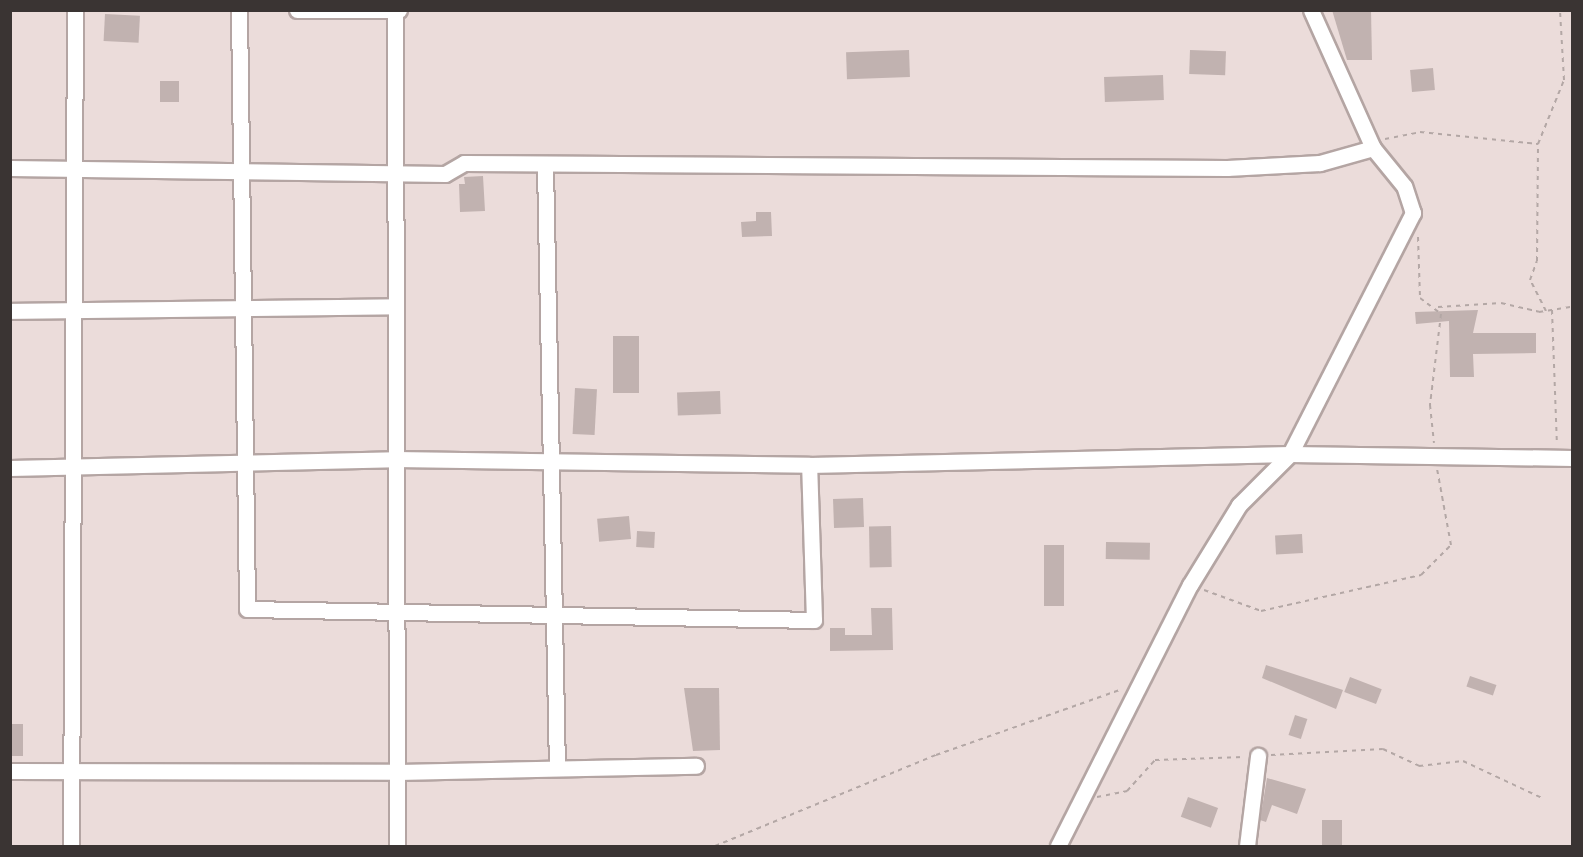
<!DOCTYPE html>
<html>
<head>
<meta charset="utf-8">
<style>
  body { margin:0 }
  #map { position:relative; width:1583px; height:857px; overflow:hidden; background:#ebdcda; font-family:"Source Sans 3",sans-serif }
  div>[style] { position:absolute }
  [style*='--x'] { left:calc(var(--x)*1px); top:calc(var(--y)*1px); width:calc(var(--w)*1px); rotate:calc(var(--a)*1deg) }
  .building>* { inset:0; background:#c1b2b0; transform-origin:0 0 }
  .path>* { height:2px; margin-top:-1px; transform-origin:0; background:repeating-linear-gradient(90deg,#b3a7a5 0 4.5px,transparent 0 9px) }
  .roads { filter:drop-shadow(2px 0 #b4a5a3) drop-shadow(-2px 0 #b4a5a3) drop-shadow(0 2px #b4a5a3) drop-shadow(0 -2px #b4a5a3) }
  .minor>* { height:15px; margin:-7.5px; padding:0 7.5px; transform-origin:7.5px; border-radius:7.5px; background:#fff }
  span { translate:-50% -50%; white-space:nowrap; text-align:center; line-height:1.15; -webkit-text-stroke:6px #f9e9e7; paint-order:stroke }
  .frame { position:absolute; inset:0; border:12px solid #3a3433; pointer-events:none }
</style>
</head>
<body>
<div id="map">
  <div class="building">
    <i style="clip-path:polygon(1332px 10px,1371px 10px,1372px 60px,1347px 60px)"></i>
    <i style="left:105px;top:14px;width:35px;height:27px;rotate:3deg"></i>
    <i style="left:909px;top:50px;width:27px;height:63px;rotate:88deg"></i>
    <i style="left:1190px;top:50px;width:36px;height:24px;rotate:2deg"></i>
    <i style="left:1433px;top:68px;width:22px;height:23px;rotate:85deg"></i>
    <i style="left:1163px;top:75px;width:25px;height:59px;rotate:88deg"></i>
    <i style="left:179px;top:81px;width:21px;height:19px;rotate:90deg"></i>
    <i style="clip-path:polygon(483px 176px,485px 211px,460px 212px,459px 184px,465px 184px,464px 177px)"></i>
    <i style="clip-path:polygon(756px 212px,771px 212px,772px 236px,742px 237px,741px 222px,756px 221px)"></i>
    <i style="clip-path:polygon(1478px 310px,1473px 333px,1536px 333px,1536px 353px,1473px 354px,1474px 377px,1450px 377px,1449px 321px,1416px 324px,1415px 312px)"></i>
    <i style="left:613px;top:336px;width:26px;height:57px"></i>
    <i style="left:575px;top:388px;width:22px;height:46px;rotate:3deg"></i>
    <i style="left:720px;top:391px;width:23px;height:43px;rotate:88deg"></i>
    <i style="left:863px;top:498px;width:29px;height:30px;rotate:88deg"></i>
    <i style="left:629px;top:516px;width:23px;height:32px;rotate:85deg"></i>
    <i style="left:891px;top:526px;width:41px;height:22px;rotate:89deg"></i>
    <i style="left:637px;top:531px;width:18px;height:16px;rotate:3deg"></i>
    <i style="left:1302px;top:534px;width:19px;height:27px;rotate:87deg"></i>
    <i style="left:1106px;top:542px;width:44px;height:17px;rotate:1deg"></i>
    <i style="left:1044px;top:545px;width:20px;height:61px"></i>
    <i style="clip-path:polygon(871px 608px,892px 608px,893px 650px,830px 651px,830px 628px,845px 628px,845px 635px,872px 635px)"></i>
    <i style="clip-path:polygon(1266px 665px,1343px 690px,1336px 709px,1262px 678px)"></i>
    <i style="left:1470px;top:676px;width:28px;height:11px;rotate:19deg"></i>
    <i style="left:1350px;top:677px;width:34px;height:16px;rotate:21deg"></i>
    <i style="clip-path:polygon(684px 688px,719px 688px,720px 750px,693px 751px)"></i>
    <i style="left:1295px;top:715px;width:13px;height:21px;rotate:18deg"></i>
    <i style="left:10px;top:724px;width:13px;height:32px"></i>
    <i style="clip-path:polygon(1267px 778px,1306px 789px,1297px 814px,1272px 805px,1266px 822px,1260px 820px)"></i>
    <i style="left:1188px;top:797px;width:32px;height:21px;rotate:20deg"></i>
    <i style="left:1342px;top:820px;width:26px;height:20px;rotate:90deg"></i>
  </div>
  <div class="path">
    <i style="--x:1385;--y:139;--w:36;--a:-11"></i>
    <i style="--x:1420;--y:132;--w:119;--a:5.8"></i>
    <i style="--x:1418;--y:237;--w:61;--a:88.1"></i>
    <i style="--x:1420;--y:298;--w:26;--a:37"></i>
    <i style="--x:1441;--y:314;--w:92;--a:96.9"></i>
    <i style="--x:1430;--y:405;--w:38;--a:84"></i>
    <i style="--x:1438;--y:307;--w:63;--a:-3.6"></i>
    <i style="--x:1501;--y:303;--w:39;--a:13"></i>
    <i style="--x:1539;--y:312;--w:33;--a:-9"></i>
    <i style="--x:1552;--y:310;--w:135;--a:87.9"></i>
    <i style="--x:1546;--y:311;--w:35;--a:-117"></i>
    <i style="--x:1530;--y:280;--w:20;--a:-70"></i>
    <i style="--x:1537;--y:261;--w:117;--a:-89.5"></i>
    <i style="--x:1538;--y:144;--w:69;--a:-67.9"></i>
    <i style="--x:1564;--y:80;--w:70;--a:-93.3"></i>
    <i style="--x:1204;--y:590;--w:61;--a:20.2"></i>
    <i style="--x:1261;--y:611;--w:164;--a:-12.7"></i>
    <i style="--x:1421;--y:575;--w:42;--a:-45"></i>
    <i style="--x:1451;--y:545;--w:77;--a:-100.4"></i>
    <i style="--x:1271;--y:755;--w:112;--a:-3.1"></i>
    <i style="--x:1383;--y:749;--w:40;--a:25"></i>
    <i style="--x:1419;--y:766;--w:44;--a:-6.5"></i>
    <i style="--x:1463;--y:761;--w:87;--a:25.1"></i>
    <i style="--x:1097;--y:797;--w:31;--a:-11"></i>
    <i style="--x:1127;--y:791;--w:42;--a:-47.9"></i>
    <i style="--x:1155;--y:760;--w:89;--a:-1.9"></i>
    <i style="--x:715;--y:846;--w:239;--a:-22.4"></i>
    <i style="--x:936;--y:755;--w:197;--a:-19.5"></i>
  </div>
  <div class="roads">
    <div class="minor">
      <i style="--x:239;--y:10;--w:599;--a:89.23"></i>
      <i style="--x:247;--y:609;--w:567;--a:1.11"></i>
      <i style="--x:814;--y:620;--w:155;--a:-91.8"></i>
      <i style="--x:297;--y:10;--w:102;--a:0"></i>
      <i style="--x:395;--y:10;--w:836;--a:89.86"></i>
      <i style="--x:545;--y:166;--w:602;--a:88.86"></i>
      <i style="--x:10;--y:168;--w:435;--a:0.8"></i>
      <i style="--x:445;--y:174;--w:22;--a:-30"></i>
      <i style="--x:464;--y:163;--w:763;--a:0.38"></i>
      <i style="--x:1227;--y:168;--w:93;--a:-3.1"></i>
      <i style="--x:1320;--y:163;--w:55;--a:-15.8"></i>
      <i style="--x:10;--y:311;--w:383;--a:-0.7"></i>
      <i style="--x:10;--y:468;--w:385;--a:-1.3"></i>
      <i style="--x:395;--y:459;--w:414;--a:0.8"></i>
      <i style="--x:809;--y:465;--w:481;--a:-1.3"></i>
      <i style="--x:1290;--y:454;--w:282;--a:0.8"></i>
      <i style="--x:10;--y:771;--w:388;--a:0.1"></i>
      <i style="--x:398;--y:772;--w:298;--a:-1.2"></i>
      <i style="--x:71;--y:846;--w:836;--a:-89.73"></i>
      <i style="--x:1058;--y:846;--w:292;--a:-63.2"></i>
      <i style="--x:1190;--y:585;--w:94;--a:-58.5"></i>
      <i style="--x:1239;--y:505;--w:72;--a:-45"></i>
      <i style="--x:1290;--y:454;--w:271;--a:-63"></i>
      <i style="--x:1413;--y:213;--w:28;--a:-108"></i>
      <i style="--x:1404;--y:186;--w:49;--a:-129.2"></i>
      <i style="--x:1373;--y:148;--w:151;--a:-114.2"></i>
      <i style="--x:1247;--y:846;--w:91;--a:-83"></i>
    </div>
  </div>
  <div class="frame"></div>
</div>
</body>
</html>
